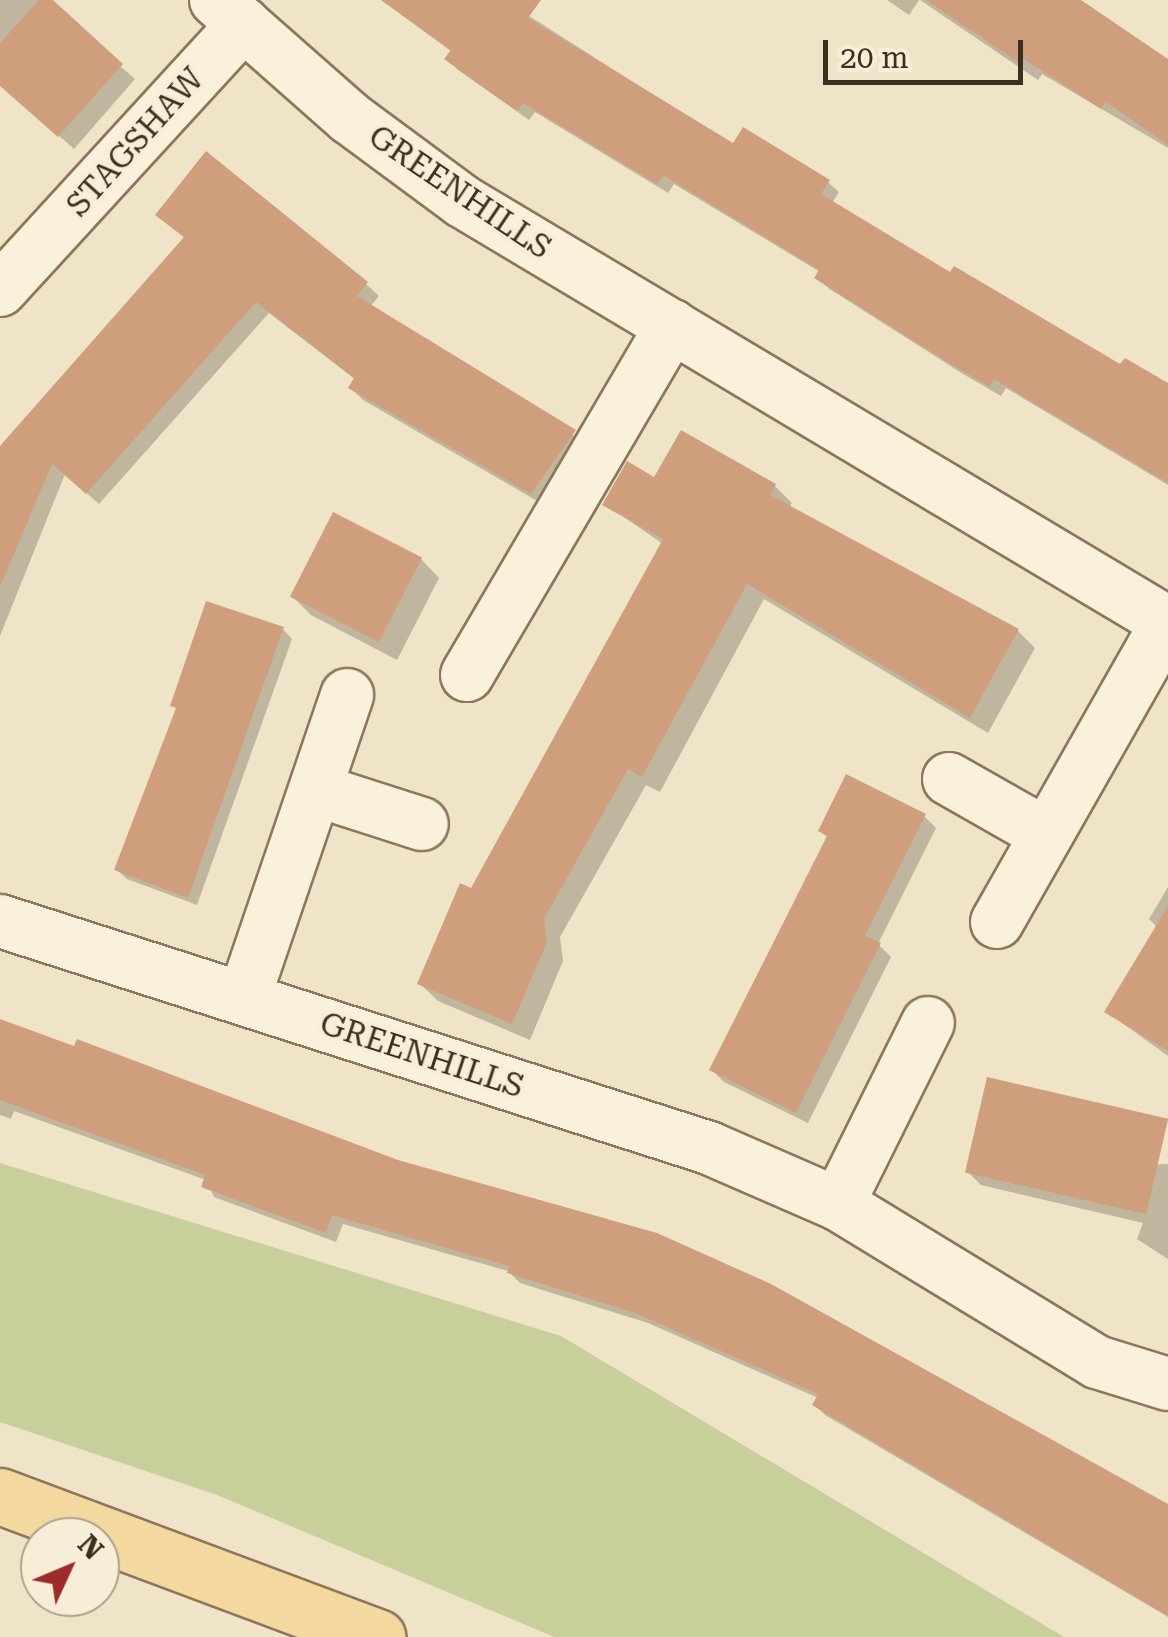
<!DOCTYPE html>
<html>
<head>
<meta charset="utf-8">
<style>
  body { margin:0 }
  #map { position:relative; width:1168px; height:1637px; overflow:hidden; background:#f0e4c8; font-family:"Roboto Serif",serif }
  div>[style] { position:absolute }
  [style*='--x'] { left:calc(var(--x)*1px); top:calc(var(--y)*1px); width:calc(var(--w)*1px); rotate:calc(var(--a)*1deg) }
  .green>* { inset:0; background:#c9cf9b }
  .shadow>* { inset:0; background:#0003 }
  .building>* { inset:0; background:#cf9f7d; transform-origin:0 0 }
  .roads { filter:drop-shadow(2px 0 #8d765c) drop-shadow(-2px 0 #8d765c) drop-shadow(0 2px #8d765c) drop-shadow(0 -2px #8d765c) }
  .minor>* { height:52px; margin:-26px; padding:0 26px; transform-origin:26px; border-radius:26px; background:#faf1dc }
  .primary>* { height:55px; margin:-27.5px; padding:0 27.5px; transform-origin:27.5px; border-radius:27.5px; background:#f3d9a0 }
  span { translate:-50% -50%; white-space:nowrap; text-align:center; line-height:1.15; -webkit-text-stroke:8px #f7eed8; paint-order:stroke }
  .street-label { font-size:32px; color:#3d2e20 }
  .north { position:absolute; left:20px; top:1517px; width:100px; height:100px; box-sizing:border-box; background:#f7eed8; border:2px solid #ada18e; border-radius:50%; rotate:46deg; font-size:28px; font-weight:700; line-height:40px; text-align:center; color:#3d2e20 }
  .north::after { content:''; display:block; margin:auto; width:35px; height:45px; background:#9e2a2b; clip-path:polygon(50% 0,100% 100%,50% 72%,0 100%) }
  .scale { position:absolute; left:823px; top:40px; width:200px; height:45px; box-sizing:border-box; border:5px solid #3d2e20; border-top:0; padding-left:12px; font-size:30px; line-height:35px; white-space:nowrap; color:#3d2e20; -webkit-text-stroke:8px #f7eed8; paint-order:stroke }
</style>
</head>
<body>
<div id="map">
  <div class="green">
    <i style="clip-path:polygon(0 1163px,561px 1336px,1064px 1637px,554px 1637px,217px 1495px,0 1422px)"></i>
  </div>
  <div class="shadow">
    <i style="clip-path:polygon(0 0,44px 0,135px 79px,74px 149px,0 83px)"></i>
    <i style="clip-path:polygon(381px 0,504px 0,734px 146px,828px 182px,839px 192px,832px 203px,951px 276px,1168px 389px,1168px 485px,1006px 388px,1001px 396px,963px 374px,828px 288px,817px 277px,820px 272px,674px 184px,668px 193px,535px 112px,529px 120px,458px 70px,447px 59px,452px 52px)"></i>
    <i style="clip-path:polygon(887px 0,919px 0,909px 15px)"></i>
    <i style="clip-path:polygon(920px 0,1073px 0,1168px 62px,1168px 148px,1042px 74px,1038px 80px)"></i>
    <i style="clip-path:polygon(171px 227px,366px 284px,379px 296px,370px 307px,587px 444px,544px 505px,363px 400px,351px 388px,356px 380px,269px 313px,99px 504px,65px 474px,0 636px,0 450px,186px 239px)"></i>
    <i style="clip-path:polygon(655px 481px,775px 486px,792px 503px,789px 508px,1018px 631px,1035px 648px,988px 733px,764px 599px,660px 792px,646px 785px,560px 937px,563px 961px,530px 1040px,438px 1001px,420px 984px,663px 544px,605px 504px)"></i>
    <i style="clip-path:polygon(421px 559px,439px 578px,397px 660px,311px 615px,293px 597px)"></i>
    <i style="clip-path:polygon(283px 629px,292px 639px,197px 905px,127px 879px,117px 870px)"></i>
    <i style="clip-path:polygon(924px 816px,936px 828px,878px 944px,891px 957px,808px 1123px,724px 1082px,712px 1070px,828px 838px,821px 831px)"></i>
    <i style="clip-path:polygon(1168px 887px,1168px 1056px,1107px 1012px,1158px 928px,1149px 919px)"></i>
    <i style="clip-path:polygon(0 1021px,1168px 1510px,1168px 1617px,825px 1415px,815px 1405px,818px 1398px,648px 1323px,520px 1283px,508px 1271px,343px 1224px,336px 1242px,214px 1197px,206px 1180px,14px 1111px,11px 1119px,0 1115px)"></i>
    <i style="clip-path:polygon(1168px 1164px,1168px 1259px,1137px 1239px,1143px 1223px,981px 1185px,968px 1172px)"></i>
  </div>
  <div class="building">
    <i style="clip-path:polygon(39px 0,53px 0,123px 64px,58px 137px,0 86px,0 43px)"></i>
    <i style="clip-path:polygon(381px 0,541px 0,528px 18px,733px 143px,743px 127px,830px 180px,821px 194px,950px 272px,954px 266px,1120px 364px,1125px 358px,1168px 383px,1168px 483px,994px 379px,990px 387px,949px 363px,814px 278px,819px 270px,663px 175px,657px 184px,523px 103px,517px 111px,444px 59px,451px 50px)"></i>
    <i style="clip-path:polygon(926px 0,1081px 0,1168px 59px,1168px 145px,1106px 102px,1101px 109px,1022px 58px,1019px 63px)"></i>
    <i style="clip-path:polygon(206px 151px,368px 282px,357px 296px,576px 430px,531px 494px,348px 388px,354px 378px,256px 302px,86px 494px,52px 464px,0 587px,0 446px,184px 237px,155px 215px)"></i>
    <i style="clip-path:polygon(681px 430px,776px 484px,770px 495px,1019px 629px,970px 718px,747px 584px,642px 777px,628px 769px,544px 919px,547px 942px,512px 1024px,417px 984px,460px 883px,471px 888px,663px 539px,602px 505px,627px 461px,654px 477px)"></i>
    <i style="left:333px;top:512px;width:100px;height:95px;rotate:27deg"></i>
    <i style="clip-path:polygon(206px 601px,284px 627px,188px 898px,114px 870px,176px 708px,170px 706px)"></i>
    <i style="clip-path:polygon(846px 774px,926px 814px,865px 936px,881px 943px,796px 1113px,709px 1070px,827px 836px,818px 831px)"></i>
    <i style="clip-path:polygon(1168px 906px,1168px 1051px,1104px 1012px)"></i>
    <i style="clip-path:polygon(0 1019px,74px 1046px,77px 1039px,398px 1160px,657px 1233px,771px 1284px,1168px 1504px,1168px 1616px,812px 1405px,818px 1394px,635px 1313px,507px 1273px,509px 1266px,332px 1215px,326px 1233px,201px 1187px,205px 1175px,0 1100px)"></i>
    <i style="left:987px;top:1077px;width:186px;height:98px;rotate:13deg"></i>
  </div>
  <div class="roads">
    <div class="minor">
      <i style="--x:216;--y:0;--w:179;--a:41.4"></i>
      <i style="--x:350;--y:118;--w:139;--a:36.5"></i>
      <i style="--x:462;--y:201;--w:823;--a:30.87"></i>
      <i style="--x:0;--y:290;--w:361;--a:-47.5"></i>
      <i style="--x:467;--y:675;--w:405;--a:-59.6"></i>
      <i style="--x:949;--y:779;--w:112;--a:29.6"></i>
      <i style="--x:316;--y:790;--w:111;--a:17.8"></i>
      <i style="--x:0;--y:921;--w:744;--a:17.75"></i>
      <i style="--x:709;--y:1148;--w:141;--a:23.5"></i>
      <i style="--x:838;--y:1204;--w:303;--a:31.4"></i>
      <i style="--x:1097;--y:1362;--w:74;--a:17.2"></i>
      <i style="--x:997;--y:922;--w:344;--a:-60.4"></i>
      <i style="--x:244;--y:998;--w:320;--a:-71.2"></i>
      <i style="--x:838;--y:1204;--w:202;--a:-63.6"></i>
    </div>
    <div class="primary">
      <i style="--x:0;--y:1496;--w:403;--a:20.5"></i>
    </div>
  </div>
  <div class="street-label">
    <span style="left:135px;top:142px;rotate:-48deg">STAGSHAW</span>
    <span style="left:460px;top:192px;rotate:34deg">GREENHILLS</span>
    <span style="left:422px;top:1055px;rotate:18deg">GREENHILLS</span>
  </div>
  <div class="north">N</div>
  <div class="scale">20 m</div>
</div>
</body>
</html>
